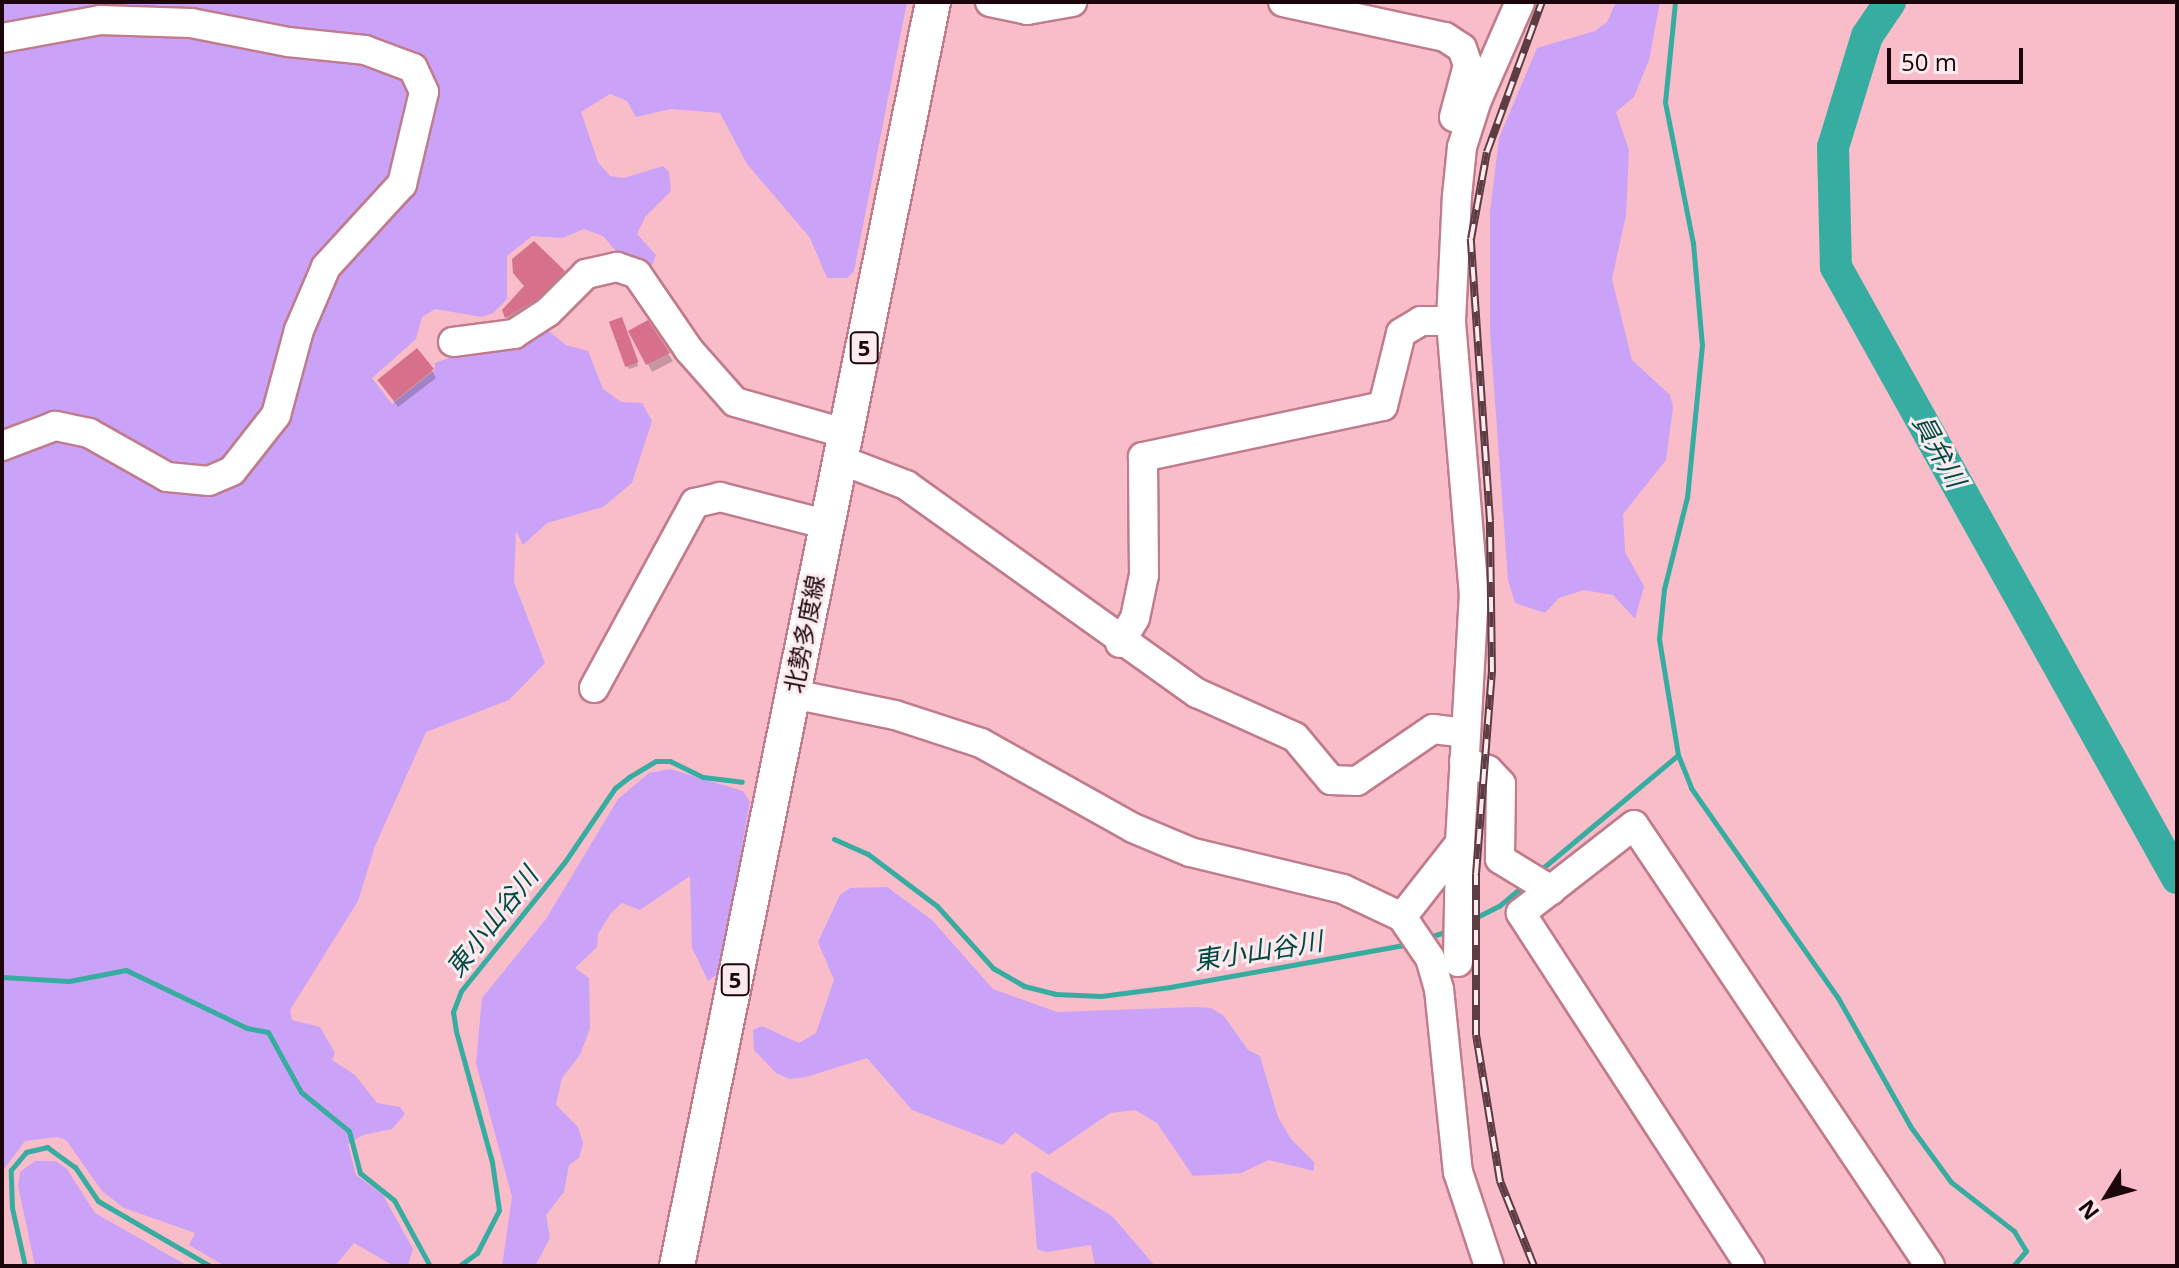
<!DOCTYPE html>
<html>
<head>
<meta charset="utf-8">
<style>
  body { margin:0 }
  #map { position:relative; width:2179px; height:1268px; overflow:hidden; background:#f8bdc9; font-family:"Open Sans","Noto Sans JP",sans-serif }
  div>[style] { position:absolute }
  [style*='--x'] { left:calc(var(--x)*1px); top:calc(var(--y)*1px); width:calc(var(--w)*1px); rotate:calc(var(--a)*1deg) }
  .green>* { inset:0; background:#caa3f8 }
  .shadow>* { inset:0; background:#0003 }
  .stream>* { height:5px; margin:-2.5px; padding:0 2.5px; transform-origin:2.5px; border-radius:2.5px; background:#37aca0 }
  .river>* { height:32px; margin:-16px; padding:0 16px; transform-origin:16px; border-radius:16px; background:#37aca0 }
  .building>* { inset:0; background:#d7708b; transform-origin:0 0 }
  .roads { filter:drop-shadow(2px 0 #c07c8c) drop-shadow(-2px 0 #c07c8c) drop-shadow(0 2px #c07c8c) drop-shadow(0 -2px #c07c8c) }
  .minor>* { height:28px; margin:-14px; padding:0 14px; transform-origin:14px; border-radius:14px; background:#fff }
  .major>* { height:34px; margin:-17px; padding:0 17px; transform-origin:17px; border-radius:17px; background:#fff }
  .rail>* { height:8px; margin-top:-4px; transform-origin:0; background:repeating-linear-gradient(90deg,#fbebee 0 15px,#5e3c44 0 30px); box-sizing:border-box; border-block:2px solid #5e3c44 }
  span { translate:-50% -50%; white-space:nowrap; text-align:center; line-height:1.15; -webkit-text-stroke:6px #fbebee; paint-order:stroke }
  .shield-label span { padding:2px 6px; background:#fbebee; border:2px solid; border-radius:6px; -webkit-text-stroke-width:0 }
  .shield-label { font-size:22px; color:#1c050b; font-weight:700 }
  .street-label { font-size:24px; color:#1c050b }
  .water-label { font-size:26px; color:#014a43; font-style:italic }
  .frame { position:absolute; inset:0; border:4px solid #1c050b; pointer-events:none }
  .north { position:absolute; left:2067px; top:1156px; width:80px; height:80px; -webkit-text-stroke:6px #fbebee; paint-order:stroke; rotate:233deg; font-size:22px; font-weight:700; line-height:32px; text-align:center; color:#1c050b }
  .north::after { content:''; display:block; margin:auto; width:28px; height:36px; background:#1c050b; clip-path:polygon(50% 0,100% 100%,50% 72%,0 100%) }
  .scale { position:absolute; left:1887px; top:48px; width:136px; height:36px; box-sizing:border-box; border:4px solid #1c050b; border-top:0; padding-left:10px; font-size:24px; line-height:28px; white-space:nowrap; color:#1c050b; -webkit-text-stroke:6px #fbebee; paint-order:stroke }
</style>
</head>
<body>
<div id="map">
  <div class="green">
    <i style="clip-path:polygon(2px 2px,907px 2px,854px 271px,847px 278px,827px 278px,810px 238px,747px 164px,720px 113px,671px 109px,636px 117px,627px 101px,610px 94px,581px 112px,598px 162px,610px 176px,624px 178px,663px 166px,669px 172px,671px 191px,645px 217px,637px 234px,656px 255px,653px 264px,645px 268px,622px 258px,603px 236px,584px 229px,563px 238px,532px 236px,507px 256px,507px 299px,493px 313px,482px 317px,435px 309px,422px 317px,416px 339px,372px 378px,392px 404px,435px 370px,435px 363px,540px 324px,566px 345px,588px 351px,603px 389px,621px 402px,642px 403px,652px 421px,632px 483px,603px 507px,547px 523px,523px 545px,516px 531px,514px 582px,545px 663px,509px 700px,426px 732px,375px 846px,358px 901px,290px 1010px,292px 1020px,320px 1027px,335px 1053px,332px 1060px,355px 1075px,377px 1103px,400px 1107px,405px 1114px,392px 1129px,363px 1135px,348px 1144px,356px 1175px,383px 1195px,413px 1249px,408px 1265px,394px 1266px,354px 1243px,335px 1266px,225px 1266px,189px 1245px,195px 1233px,124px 1208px,102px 1191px,66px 1140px,57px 1137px,25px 1141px,2px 1172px)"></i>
    <i style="clip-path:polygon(1616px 2px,1660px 2px,1649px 60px,1634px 97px,1616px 112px,1629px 150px,1626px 215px,1612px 279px,1632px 360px,1670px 395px,1673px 407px,1666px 460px,1623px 514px,1625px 552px,1644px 586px,1635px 619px,1613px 595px,1584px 590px,1559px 598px,1545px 613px,1515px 603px,1508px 580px,1490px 333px,1490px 212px,1499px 138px,1537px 48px,1595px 31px,1607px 22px)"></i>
    <i style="clip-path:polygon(670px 769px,743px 791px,750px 802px,719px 973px,708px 981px,692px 948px,690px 876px,640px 910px,622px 903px,611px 913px,598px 934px,597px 947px,575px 968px,589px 978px,590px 1028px,580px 1055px,562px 1078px,556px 1105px,578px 1127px,583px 1143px,579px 1158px,569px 1165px,564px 1192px,546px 1215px,550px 1238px,535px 1266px,502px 1266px,512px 1197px,476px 1063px,482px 998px,546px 919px,618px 799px,649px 773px)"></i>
    <i style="clip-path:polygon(887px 887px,932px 920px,993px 989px,1057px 1012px,1194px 1007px,1211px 1008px,1224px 1016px,1248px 1050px,1260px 1056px,1278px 1117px,1291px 1139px,1314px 1162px,1314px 1171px,1269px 1160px,1241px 1173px,1193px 1176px,1157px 1123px,1135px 1110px,1110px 1113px,1049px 1155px,1015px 1132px,1003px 1145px,912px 1110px,867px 1058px,806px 1077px,790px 1079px,776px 1073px,754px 1050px,753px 1030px,762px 1026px,799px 1043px,816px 1033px,834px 980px,818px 942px,840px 895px,850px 888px)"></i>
    <i style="clip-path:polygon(35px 1161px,56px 1161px,67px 1169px,95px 1213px,188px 1266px,35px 1266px,18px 1186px,20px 1172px)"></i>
    <i style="clip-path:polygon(1036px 1171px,1112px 1216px,1155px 1266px,1095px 1266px,1091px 1245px,1047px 1252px,1037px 1249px,1031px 1174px)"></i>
  </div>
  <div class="shadow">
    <i style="clip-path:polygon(563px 273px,567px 280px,511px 324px,504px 311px)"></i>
    <i style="clip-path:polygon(623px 322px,638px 366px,629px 369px,627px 366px)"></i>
    <i style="clip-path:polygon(648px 323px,673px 361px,652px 372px,631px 331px)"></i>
    <i style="clip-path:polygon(432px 370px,436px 378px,398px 407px,383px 387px)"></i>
  </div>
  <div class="stream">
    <i style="--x:1675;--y:2;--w:100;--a:95.7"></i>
    <i style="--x:1665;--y:102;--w:144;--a:78.8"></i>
    <i style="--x:1693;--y:243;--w:102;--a:85"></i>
    <i style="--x:1702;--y:345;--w:153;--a:95.6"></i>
    <i style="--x:1687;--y:497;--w:95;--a:104"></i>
    <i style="--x:1664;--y:589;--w:50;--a:95.7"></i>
    <i style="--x:1659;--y:639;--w:118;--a:80.7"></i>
    <i style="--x:1678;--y:755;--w:35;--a:68"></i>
    <i style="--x:1691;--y:788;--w:256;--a:55"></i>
    <i style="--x:1838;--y:998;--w:147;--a:60.6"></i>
    <i style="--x:1910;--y:1126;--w:69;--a:53.8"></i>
    <i style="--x:1951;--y:1182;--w:80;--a:37.9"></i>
    <i style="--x:2014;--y:1231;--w:23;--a:59"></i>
    <i style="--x:2026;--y:1251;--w:20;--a:131"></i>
    <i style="--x:834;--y:839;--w:37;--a:24"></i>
    <i style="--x:868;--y:854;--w:86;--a:37"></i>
    <i style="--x:937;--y:906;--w:84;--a:47.9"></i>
    <i style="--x:993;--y:968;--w:36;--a:30"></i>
    <i style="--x:1024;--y:986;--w:32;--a:14"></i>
    <i style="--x:1055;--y:994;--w:46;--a:2.5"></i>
    <i style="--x:1101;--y:996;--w:70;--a:-7.4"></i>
    <i style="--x:1170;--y:987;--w:243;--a:-10.2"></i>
    <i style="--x:1538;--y:872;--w:182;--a:-39.9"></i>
    <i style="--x:1467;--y:922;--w:36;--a:-27"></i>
    <i style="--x:1499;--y:906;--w:34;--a:-40"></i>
    <i style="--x:1426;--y:938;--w:25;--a:-18"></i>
    <i style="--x:2;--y:977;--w:67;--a:3.4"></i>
    <i style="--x:69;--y:981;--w:58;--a:-10.9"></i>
    <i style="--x:126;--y:970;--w:134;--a:25.6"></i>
    <i style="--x:247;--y:1028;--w:21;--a:11"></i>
    <i style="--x:268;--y:1032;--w:68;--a:61.2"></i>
    <i style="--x:301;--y:1092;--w:62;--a:39.1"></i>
    <i style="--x:349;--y:1131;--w:43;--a:75.3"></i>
    <i style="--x:360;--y:1173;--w:43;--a:38.5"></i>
    <i style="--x:394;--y:1200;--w:75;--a:61.4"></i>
    <i style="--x:25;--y:1266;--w:59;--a:-102.6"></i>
    <i style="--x:12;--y:1208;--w:38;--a:-92"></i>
    <i style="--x:11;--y:1170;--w:23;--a:-50"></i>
    <i style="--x:26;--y:1152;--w:22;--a:-13"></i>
    <i style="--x:47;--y:1147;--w:34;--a:36"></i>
    <i style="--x:75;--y:1167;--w:41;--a:55.9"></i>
    <i style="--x:98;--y:1201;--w:129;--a:30.1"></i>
    <i style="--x:459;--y:1266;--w:22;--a:-36"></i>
    <i style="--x:477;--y:1253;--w:48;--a:-62.9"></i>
    <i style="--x:499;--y:1210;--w:49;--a:-98.3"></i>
    <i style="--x:492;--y:1162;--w:136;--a:-105.4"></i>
    <i style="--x:456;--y:1031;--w:19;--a:-99"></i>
    <i style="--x:453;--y:1012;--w:22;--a:-69"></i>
    <i style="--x:461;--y:991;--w:164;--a:-51.2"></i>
    <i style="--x:564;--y:863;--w:91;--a:-55.8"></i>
    <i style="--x:615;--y:788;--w:18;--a:-38"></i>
    <i style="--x:629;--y:777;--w:31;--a:-31"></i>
    <i style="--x:656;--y:761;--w:14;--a:0"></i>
    <i style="--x:670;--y:761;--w:37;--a:26"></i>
    <i style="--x:703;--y:777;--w:39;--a:7"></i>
  </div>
  <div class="river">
    <i style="--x:1890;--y:2;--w:41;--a:124.1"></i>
    <i style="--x:1867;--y:36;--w:116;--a:107"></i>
    <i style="--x:1833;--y:147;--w:120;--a:88.6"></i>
    <i style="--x:1836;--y:267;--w:700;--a:60.83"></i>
  </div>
  <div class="building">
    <i style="clip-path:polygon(534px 241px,565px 271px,537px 299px,505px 318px,502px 310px,524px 286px,513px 273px,512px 259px)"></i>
    <i style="left:622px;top:317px;width:48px;height:14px;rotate:70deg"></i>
    <i style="clip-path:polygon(648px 320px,670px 353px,646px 365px,628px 331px)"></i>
    <i style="left:417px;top:348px;width:27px;height:51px;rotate:51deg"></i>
  </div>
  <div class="roads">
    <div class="minor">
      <i style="--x:990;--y:2;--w:38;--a:12"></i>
      <i style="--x:1027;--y:10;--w:46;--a:-10.1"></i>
      <i style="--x:1283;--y:2;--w:166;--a:12.2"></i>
      <i style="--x:1445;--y:37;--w:20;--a:33"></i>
      <i style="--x:1462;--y:48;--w:18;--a:71"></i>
      <i style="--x:1468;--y:65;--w:54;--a:105.1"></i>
      <i style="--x:2;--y:38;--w:100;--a:-10.4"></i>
      <i style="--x:100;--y:20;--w:91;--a:1.9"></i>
      <i style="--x:191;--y:23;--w:99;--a:11.1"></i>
      <i style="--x:288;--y:42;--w:77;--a:5.9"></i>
      <i style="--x:365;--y:50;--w:51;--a:20.6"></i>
      <i style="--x:413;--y:68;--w:26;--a:65"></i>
      <i style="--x:424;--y:92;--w:95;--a:103.4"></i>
      <i style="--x:402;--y:184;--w:113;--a:132.5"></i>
      <i style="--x:326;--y:267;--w:69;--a:113.2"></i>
      <i style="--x:299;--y:330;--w:88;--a:105.1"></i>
      <i style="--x:276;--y:415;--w:71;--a:128.2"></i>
      <i style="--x:232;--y:471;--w:25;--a:157"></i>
      <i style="--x:209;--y:481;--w:42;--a:-174.6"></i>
      <i style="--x:167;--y:477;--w:90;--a:-150.6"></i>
      <i style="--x:89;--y:433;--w:35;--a:-168"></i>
      <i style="--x:55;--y:426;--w:57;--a:159.3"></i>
      <i style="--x:453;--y:342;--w:62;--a:-7.5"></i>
      <i style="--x:514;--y:334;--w:40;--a:-32.9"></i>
      <i style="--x:548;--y:312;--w:54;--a:-45"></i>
      <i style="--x:586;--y:274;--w:32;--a:-13"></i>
      <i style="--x:617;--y:267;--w:21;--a:19"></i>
      <i style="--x:637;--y:274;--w:92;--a:55.6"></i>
      <i style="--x:689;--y:350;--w:69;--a:48.5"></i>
      <i style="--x:735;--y:402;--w:116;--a:15.9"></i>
      <i style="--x:841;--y:460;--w:70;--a:21"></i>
      <i style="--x:906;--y:485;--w:358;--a:35.6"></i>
      <i style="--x:1197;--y:693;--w:107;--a:24.2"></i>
      <i style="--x:1295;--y:737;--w:56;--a:50.1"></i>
      <i style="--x:1331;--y:780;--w:26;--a:2"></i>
      <i style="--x:1357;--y:781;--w:92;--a:-34.4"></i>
      <i style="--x:1433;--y:729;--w:32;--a:7"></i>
      <i style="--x:1120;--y:643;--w:29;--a:-59"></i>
      <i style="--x:1135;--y:618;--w:44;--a:-78.2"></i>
      <i style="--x:1144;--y:575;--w:118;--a:-90.5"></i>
      <i style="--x:1143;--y:457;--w:245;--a:-12"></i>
      <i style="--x:1383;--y:406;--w:75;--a:-76.1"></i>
      <i style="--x:1401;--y:333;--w:23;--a:-31"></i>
      <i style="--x:1421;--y:321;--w:30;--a:0"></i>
      <i style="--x:594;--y:688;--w:211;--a:-61.4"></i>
      <i style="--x:695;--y:503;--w:26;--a:-13"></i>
      <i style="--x:720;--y:497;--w:108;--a:14.4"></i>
      <i style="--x:793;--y:694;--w:104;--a:11.6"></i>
      <i style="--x:895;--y:715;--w:90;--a:18"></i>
      <i style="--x:981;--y:743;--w:174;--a:29.2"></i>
      <i style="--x:1133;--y:828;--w:62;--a:22.8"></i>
      <i style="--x:1190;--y:852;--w:157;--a:13.6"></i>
      <i style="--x:1343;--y:889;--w:65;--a:25.4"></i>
      <i style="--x:1402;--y:917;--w:50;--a:55.7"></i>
      <i style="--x:1430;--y:958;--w:32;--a:74"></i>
      <i style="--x:1439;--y:989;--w:184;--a:84.1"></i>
      <i style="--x:1458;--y:1172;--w:99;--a:71.7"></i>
      <i style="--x:1464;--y:761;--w:26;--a:21"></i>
      <i style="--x:1488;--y:770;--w:19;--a:47"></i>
      <i style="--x:1501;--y:784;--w:75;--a:90.8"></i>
      <i style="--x:1500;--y:859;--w:60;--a:31.3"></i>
      <i style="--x:1402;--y:917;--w:94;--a:-51.9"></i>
      <i style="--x:1460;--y:843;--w:247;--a:-86.8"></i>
      <i style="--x:1474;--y:596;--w:276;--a:-94.8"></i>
      <i style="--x:1451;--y:321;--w:125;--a:-87.3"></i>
      <i style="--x:1457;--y:196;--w:49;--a:-84.2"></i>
      <i style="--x:1462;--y:147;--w:49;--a:-72.3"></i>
      <i style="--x:1477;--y:100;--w:107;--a:-66.3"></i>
      <i style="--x:1458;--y:962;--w:119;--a:-89"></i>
      <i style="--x:1750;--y:1266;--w:421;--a:-123"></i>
      <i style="--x:1521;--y:913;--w:143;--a:-37.9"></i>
      <i style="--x:1634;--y:825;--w:531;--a:56.13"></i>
    </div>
    <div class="major">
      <i style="--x:677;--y:1266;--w:1290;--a:-78.55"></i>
    </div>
  </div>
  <div class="rail">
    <i style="--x:1534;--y:1266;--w:92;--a:-111.8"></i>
    <i style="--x:1500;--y:1181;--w:148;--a:-99.3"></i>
    <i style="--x:1476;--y:1035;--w:161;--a:-90"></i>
    <i style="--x:1476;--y:874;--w:203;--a:-85.5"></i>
    <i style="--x:1492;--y:672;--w:151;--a:-90.8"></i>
    <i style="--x:1490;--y:521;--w:283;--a:-93.9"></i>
    <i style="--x:1471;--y:239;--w:88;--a:-79.6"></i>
    <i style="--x:1487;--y:152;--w:160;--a:-69.9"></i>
  </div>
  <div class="shield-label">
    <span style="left:864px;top:348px">5</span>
    <span style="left:735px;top:980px">5</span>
  </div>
  <div class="street-label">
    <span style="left:804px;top:634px;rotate:-79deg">北勢多度線</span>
  </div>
  <div class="water-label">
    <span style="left:1939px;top:451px;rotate:61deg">員弁川</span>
    <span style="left:492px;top:922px;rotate:-52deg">東小山谷川</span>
    <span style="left:1258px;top:951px;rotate:-9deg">東小山谷川</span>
  </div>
  <div class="frame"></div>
  <div class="north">N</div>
  <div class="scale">50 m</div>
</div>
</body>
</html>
